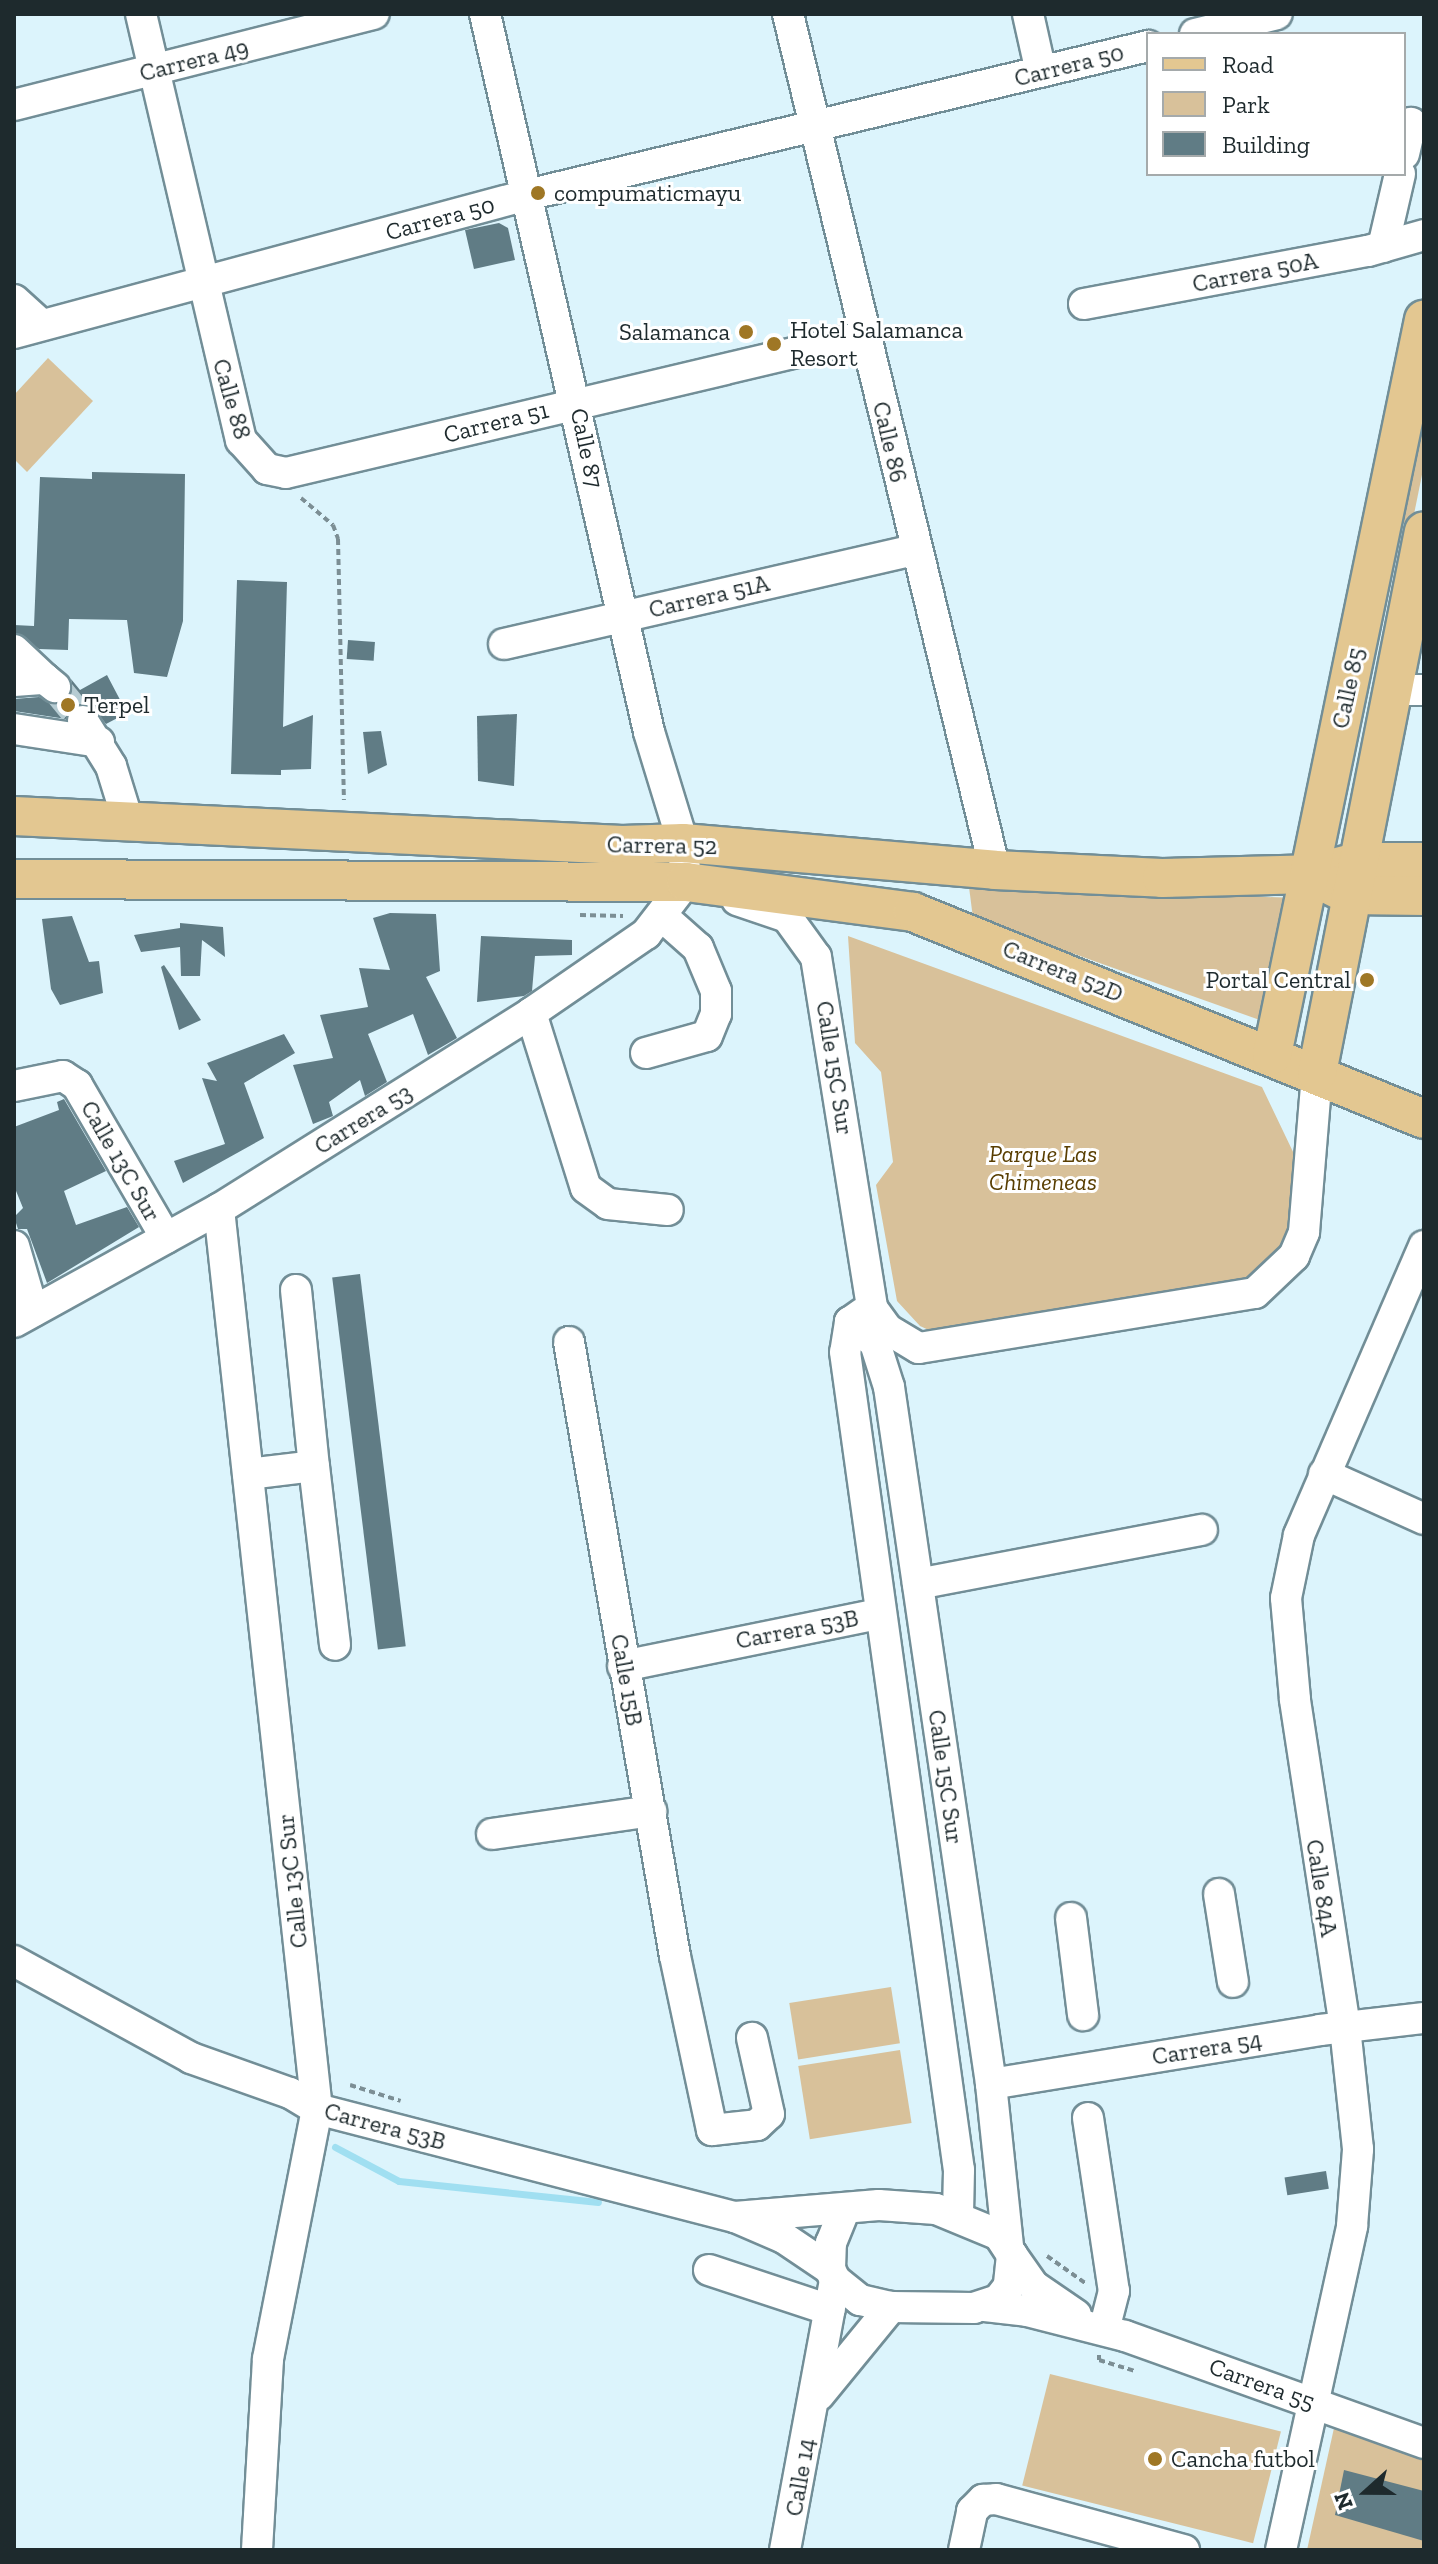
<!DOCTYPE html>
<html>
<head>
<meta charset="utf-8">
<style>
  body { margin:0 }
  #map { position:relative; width:1438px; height:2564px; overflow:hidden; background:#dcf4fc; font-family:"Zilla Slab",serif }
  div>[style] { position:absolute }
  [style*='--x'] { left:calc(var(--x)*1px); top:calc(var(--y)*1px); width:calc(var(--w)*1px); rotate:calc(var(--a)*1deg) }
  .green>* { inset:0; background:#d8c19a; transform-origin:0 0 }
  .stream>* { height:7px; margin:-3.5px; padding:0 3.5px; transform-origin:3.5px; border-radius:3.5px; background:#a0dff1 }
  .building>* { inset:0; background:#607c85; transform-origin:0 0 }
  .minor-tunnel>* { height:30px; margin-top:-15px; transform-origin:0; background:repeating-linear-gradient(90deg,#b6ccd3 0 30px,transparent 0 45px) }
  .path>* { height:4px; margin-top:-2px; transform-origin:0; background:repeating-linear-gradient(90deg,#7c8e94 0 6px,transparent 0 10px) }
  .roads { filter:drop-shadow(2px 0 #728e97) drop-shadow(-2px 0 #728e97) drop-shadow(0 2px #728e97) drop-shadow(0 -2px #728e97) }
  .minor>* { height:30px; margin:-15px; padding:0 15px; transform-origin:15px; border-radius:15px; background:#fff }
  .major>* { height:38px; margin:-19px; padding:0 19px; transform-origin:19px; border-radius:19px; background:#e3c791 }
  .dots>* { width:22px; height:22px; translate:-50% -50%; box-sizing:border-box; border:4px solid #fff; border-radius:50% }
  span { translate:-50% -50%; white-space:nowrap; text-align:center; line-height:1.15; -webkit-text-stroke:6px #fff; paint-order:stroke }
  .street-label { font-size:24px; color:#1e2a2d }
  .poi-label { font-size:24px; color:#1e2a2d }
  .left { translate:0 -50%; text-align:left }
  .right { translate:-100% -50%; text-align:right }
  .park-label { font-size:24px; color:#593e01; font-style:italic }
  .frame { position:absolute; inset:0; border:16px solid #1e2a2d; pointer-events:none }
  .legend { position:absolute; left:1146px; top:32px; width:260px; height:144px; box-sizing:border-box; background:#fff; border:2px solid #a5aaab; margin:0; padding:10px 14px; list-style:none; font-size:24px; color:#1e2a2d }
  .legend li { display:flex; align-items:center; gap:16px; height:40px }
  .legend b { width:40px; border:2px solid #a5aaab }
  .north { position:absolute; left:1326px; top:2452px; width:80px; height:80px; -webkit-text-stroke:6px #fff; paint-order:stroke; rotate:249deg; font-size:22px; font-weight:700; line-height:32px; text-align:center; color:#1e2a2d }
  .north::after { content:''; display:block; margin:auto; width:28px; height:36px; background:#1e2a2d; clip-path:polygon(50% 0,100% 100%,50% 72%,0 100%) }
</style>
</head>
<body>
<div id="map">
  <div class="green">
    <i style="clip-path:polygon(48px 358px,93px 401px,27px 472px,14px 459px,14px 395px)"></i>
    <i style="clip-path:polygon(1424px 363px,1424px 465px,1412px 524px,1391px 520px)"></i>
    <i style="clip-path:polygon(969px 887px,1298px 898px,1271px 1024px,973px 918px)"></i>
    <i style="clip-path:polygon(848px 936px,1262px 1087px,1306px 1179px,1294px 1241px,1245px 1285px,946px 1338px,920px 1326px,897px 1301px,876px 1185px,893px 1162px,881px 1072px,855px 1043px)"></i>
    <i style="left:891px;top:1987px;width:57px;height:103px;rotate:81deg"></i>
    <i style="left:900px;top:2050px;width:74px;height:103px;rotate:81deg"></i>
    <i style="left:1050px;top:2374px;width:238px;height:115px;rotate:14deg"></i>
    <i style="clip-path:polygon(1336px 2419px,1424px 2452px,1424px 2550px,1307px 2550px)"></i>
  </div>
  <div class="stream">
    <i style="--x:335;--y:2147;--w:72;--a:28"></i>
    <i style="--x:399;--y:2181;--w:200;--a:6"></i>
  </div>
  <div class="building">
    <i style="clip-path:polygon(499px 223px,508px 228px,515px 260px,474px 269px,465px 230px)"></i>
    <i style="clip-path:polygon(92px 472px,185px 474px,183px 621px,167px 677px,134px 673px,127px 620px,69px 619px,68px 650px,39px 649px,14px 632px,14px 625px,34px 626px,40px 477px,92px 479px)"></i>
    <i style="clip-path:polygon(237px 580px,287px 582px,283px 727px,313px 715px,311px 769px,281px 770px,281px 775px,231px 774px)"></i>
    <i style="left:348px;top:640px;width:27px;height:19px;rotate:4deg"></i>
    <i style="clip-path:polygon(107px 675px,127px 713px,106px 724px,92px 706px,83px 703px,73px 706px,66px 719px,14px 711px,14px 699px,39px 697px,61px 704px,73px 690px,71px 679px,80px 690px)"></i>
    <i style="clip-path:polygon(517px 714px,514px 786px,478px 781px,477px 716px)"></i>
    <i style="clip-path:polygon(381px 731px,387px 765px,368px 774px,363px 732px)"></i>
    <i style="clip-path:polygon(390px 913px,436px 914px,440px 971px,426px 977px,457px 1038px,428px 1055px,413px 1014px,368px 1034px,387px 1082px,365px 1096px,360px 1080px,329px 1102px,333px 1116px,313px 1124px,293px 1065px,333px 1058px,320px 1015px,368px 1007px,359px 968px,390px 970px,373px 918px)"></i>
    <i style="clip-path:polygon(72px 916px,89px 962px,99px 961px,103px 993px,60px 1005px,51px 989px,42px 919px)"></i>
    <i style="clip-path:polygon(180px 923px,223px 927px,225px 957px,202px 940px,200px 976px,181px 976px,180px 947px,141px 952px,134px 935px,180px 928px)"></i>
    <i style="clip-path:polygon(481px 936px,572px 940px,572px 955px,535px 956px,532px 991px,524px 996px,477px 1002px)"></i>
    <i style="clip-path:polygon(164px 965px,201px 1020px,179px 1030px,161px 967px)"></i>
    <i style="clip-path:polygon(284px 1034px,295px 1053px,244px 1083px,264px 1138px,183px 1183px,174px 1161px,225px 1144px,202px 1078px,217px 1081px,207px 1063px)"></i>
    <i style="clip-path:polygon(64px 1099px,106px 1171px,64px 1191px,76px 1225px,127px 1207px,139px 1227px,47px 1283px,27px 1229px,18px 1229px,14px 1217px,23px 1208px,14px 1186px,14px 1127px,59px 1110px,57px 1102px)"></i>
    <i style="left:360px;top:1274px;width:375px;height:28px;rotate:83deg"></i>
    <i style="left:1326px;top:2171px;width:18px;height:42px;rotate:81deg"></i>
    <i style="clip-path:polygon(1344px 2470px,1424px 2491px,1424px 2541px,1335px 2515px)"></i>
  </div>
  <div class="minor-tunnel">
    <i style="--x:55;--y:687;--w:44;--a:50.5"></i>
  </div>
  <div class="path">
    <i style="--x:301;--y:498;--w:42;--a:40.2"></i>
    <i style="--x:333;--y:525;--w:15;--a:70"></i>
    <i style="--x:338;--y:539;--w:261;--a:88.7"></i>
    <i style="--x:580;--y:915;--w:43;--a:1.3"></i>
    <i style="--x:350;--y:2085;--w:53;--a:17.4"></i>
    <i style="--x:1047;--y:2256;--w:47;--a:35.4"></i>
    <i style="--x:1099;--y:2355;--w:5;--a:90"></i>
    <i style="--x:1099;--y:2360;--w:38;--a:17"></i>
  </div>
  <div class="roads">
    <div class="minor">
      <i style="--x:141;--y:14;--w:438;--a:76.8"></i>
      <i style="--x:241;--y:440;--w:39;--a:48"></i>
      <i style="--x:267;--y:469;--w:19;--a:12"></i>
      <i style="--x:286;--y:473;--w:595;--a:-13.31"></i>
      <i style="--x:485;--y:14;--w:736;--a:77.13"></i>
      <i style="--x:649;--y:732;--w:116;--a:73"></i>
      <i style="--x:683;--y:843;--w:39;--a:86"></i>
      <i style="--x:788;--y:14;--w:881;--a:76.41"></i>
      <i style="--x:1028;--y:14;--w:59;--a:77.4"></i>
      <i style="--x:1195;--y:34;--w:84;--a:-13.7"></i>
      <i style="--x:14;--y:105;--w:371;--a:-14.2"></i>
      <i style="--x:1404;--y:154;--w:32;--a:-77"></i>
      <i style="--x:1383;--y:247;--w:75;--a:-76.9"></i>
      <i style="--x:14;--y:300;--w:36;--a:42"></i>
      <i style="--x:1084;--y:304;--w:289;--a:-10.6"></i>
      <i style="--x:1368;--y:251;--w:58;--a:-15.9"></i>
      <i style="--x:14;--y:333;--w:531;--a:-15.06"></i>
      <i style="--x:527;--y:195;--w:639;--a:-13.49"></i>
      <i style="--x:504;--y:644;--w:422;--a:-12.9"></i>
      <i style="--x:14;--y:650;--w:42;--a:43.1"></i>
      <i style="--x:14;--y:681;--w:31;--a:-4"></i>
      <i style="--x:45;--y:679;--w:13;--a:39"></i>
      <i style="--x:1392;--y:690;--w:32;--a:0"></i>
      <i style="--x:83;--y:721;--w:53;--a:58.1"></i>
      <i style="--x:111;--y:766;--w:58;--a:72.8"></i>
      <i style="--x:14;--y:729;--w:86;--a:8.7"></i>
      <i style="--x:737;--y:900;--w:53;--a:18.8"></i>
      <i style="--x:787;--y:917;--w:49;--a:54.1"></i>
      <i style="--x:816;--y:957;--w:355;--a:80.9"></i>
      <i style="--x:872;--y:1308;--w:26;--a:54"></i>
      <i style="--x:887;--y:1329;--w:37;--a:31"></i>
      <i style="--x:919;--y:1348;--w:340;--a:-9.3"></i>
      <i style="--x:1255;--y:1293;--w:54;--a:-43.5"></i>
      <i style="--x:1294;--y:1256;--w:26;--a:-67"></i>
      <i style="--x:1304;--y:1232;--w:160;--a:-85.3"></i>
      <i style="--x:531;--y:1013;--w:183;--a:72.6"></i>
      <i style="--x:586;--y:1188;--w:27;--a:36"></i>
      <i style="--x:608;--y:1204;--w:60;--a:5.7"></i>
      <i style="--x:646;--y:1053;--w:63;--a:-15.6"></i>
      <i style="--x:707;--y:1036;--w:24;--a:-68"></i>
      <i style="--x:716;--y:1014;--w:23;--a:-90"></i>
      <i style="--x:716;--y:991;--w:47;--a:-112.7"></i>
      <i style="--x:698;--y:948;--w:47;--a:-138.5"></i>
      <i style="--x:14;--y:1086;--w:50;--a:-11.5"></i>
      <i style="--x:63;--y:1076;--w:17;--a:33"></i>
      <i style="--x:77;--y:1085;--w:177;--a:59.8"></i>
      <i style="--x:219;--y:1209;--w:905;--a:83.79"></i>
      <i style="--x:317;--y:2109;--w:255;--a:101.1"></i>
      <i style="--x:268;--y:2359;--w:191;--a:93.3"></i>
      <i style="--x:14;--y:1246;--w:68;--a:73.7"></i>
      <i style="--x:296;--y:1290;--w:177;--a:84.2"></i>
      <i style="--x:863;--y:1313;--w:16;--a:145"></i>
      <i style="--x:850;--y:1322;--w:30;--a:99"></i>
      <i style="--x:845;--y:1352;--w:826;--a:82.07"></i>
      <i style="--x:959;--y:2170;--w:45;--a:91.3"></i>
      <i style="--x:14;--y:1322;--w:234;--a:-28.9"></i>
      <i style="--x:219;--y:1209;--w:368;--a:-32.1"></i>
      <i style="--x:531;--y:1013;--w:140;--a:-34.5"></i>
      <i style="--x:646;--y:934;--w:66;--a:-52.4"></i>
      <i style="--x:850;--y:1322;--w:33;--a:40"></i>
      <i style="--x:875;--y:1343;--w:46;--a:72.3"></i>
      <i style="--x:889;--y:1387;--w:704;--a:81.67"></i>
      <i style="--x:991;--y:2084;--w:164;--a:84"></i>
      <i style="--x:569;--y:1342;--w:623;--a:80.21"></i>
      <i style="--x:675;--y:1956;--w:178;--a:78"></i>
      <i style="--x:712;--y:2130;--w:45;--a:-6.3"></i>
      <i style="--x:757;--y:2125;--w:16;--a:-43"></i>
      <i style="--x:769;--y:2114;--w:78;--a:-102.6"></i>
      <i style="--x:248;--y:1474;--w:66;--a:-6.9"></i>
      <i style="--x:314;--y:1466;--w:180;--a:83.3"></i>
      <i style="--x:1324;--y:1474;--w:110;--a:24.2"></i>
      <i style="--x:918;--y:1584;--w:289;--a:-10.8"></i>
      <i style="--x:623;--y:1666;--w:260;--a:-11.5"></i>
      <i style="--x:492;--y:1834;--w:161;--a:-8.2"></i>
      <i style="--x:1219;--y:1894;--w:89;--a:81"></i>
      <i style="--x:1071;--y:1918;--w:98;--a:82.9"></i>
      <i style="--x:14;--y:1961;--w:202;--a:28.7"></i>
      <i style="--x:191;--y:2058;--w:105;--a:19.5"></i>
      <i style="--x:290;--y:2093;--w:31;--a:31"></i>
      <i style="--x:317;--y:2109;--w:432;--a:14.5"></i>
      <i style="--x:735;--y:2217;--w:53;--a:23.2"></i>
      <i style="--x:784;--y:2238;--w:55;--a:34"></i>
      <i style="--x:991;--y:2084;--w:333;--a:-9.3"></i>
      <i style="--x:1320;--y:2030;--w:105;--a:-6.6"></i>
      <i style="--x:1088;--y:2118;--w:175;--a:81.5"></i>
      <i style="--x:1114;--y:2291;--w:40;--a:104.4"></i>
      <i style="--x:735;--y:2217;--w:144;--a:-4.8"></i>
      <i style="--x:879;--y:2205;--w:57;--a:4"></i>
      <i style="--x:936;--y:2209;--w:68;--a:22.4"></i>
      <i style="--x:999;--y:2235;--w:24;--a:57"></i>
      <i style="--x:1012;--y:2255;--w:31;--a:96"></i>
      <i style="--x:1009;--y:2286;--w:18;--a:128"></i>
      <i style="--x:998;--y:2300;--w:25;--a:162"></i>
      <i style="--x:974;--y:2308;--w:83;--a:-179.3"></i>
      <i style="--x:891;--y:2307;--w:32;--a:-167"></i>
      <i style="--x:860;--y:2300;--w:32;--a:-141"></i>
      <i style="--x:835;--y:2280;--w:12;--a:-114"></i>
      <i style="--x:830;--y:2269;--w:26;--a:-88"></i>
      <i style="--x:831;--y:2243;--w:35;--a:-68"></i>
      <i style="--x:1012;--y:2255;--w:38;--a:55"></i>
      <i style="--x:1034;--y:2286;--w:51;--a:34.6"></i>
      <i style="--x:709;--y:2270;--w:127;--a:18.3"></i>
      <i style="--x:985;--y:2306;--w:42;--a:6.8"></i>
      <i style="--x:1027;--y:2311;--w:101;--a:14.3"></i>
      <i style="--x:1125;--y:2336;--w:318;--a:19.7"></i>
      <i style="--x:819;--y:2395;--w:114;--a:-50.7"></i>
      <i style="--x:785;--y:2550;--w:275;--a:-79.5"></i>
      <i style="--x:964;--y:2550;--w:40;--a:-78"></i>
      <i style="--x:972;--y:2511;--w:16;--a:-45"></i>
      <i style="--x:983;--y:2500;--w:13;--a:-4"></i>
      <i style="--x:996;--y:2499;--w:195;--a:15.2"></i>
      <i style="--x:1281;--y:2550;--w:332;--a:-77.6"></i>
      <i style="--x:1352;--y:2226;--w:77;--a:-85.5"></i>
      <i style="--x:1358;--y:2149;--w:123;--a:-96.1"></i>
      <i style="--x:1345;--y:2027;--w:332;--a:-98.7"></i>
      <i style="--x:1295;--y:1699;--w:101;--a:-95.1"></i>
      <i style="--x:1286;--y:1598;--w:64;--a:-78.3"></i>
      <i style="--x:1299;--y:1535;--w:315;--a:-66.6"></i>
    </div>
    <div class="major">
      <i style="--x:14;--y:816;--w:609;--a:2.73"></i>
      <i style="--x:622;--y:845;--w:61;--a:-1.9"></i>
      <i style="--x:683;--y:843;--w:313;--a:4.9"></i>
      <i style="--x:995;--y:870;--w:167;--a:2.7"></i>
      <i style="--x:1162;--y:878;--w:148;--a:-1.5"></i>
      <i style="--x:1310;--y:874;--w:49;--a:-14.3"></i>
      <i style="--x:1357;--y:862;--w:67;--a:0"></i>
      <i style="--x:14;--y:879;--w:672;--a:0.26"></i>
      <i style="--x:686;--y:882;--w:229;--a:7.5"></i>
      <i style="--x:913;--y:912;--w:551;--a:22.05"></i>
      <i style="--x:1330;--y:885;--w:22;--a:27"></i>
      <i style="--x:1350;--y:895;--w:74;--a:0.8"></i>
      <i style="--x:1272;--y:1055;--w:751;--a:-78.32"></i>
      <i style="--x:1317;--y:1073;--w:552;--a:-78.83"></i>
    </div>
  </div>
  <div class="dots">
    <i style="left:538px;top:193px;background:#9f7725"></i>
    <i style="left:746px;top:332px;background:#9f7725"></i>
    <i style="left:774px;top:344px;background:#9f7725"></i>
    <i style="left:68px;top:705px;background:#9f7725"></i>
    <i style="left:1367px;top:980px;background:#9f7725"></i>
    <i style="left:1155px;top:2459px;background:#9f7725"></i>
  </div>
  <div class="street-label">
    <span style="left:194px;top:60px;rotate:-14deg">Carrera 49</span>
    <span style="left:1069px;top:65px;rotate:-14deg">Carrera 50</span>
    <span style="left:440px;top:218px;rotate:-15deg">Carrera 50</span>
    <span style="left:1255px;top:272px;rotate:-11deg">Carrera 50A</span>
    <span style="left:232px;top:399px;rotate:74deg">Calle 88</span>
    <span style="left:496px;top:422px;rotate:-14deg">Carrera 51</span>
    <span style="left:890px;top:442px;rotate:77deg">Calle 86</span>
    <span style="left:587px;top:448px;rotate:78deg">Calle 87</span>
    <span style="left:709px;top:596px;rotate:-13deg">Carrera 51A</span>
    <span style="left:1348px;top:688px;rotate:-78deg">Calle 85</span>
    <span style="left:662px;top:845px;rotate:1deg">Carrera 52</span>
    <span style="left:1063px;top:971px;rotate:22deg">Carrera 52D</span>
    <span style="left:835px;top:1068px;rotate:81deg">Calle 15C Sur</span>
    <span style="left:363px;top:1119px;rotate:-32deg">Carrera 53</span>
    <span style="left:121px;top:1161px;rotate:60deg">Calle 13C Sur</span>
    <span style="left:797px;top:1629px;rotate:-11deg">Carrera 53B</span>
    <span style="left:627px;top:1680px;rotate:80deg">Calle 15B</span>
    <span style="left:946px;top:1777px;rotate:82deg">Calle 15C Sur</span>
    <span style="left:292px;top:1881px;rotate:-96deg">Calle 13C Sur</span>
    <span style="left:1322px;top:1888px;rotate:81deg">Calle 84A</span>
    <span style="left:1207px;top:2048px;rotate:-9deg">Carrera 54</span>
    <span style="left:385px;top:2126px;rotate:15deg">Carrera 53B</span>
    <span style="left:1262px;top:2384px;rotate:20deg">Carrera 55</span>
    <span style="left:800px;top:2477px;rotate:-80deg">Calle 14</span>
  </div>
  <div class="poi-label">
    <span class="left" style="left:554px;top:193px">compumaticmayu</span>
    <span class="left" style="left:790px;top:344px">Hotel Salamanca<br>Resort</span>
    <span class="right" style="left:730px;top:332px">Salamanca</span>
    <span class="left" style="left:84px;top:705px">Terpel</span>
    <span class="right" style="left:1351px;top:980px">Portal Central</span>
    <span class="left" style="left:1171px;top:2459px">Cancha futbol</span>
  </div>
  <div class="park-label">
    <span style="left:1043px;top:1168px">Parque Las<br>Chimeneas</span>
  </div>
  <div class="frame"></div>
  <ul class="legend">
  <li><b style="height:10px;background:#e3c791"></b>Road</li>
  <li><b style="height:22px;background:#d8c19a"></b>Park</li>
  <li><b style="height:22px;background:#607c85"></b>Building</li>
  </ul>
  <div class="north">N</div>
</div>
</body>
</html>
